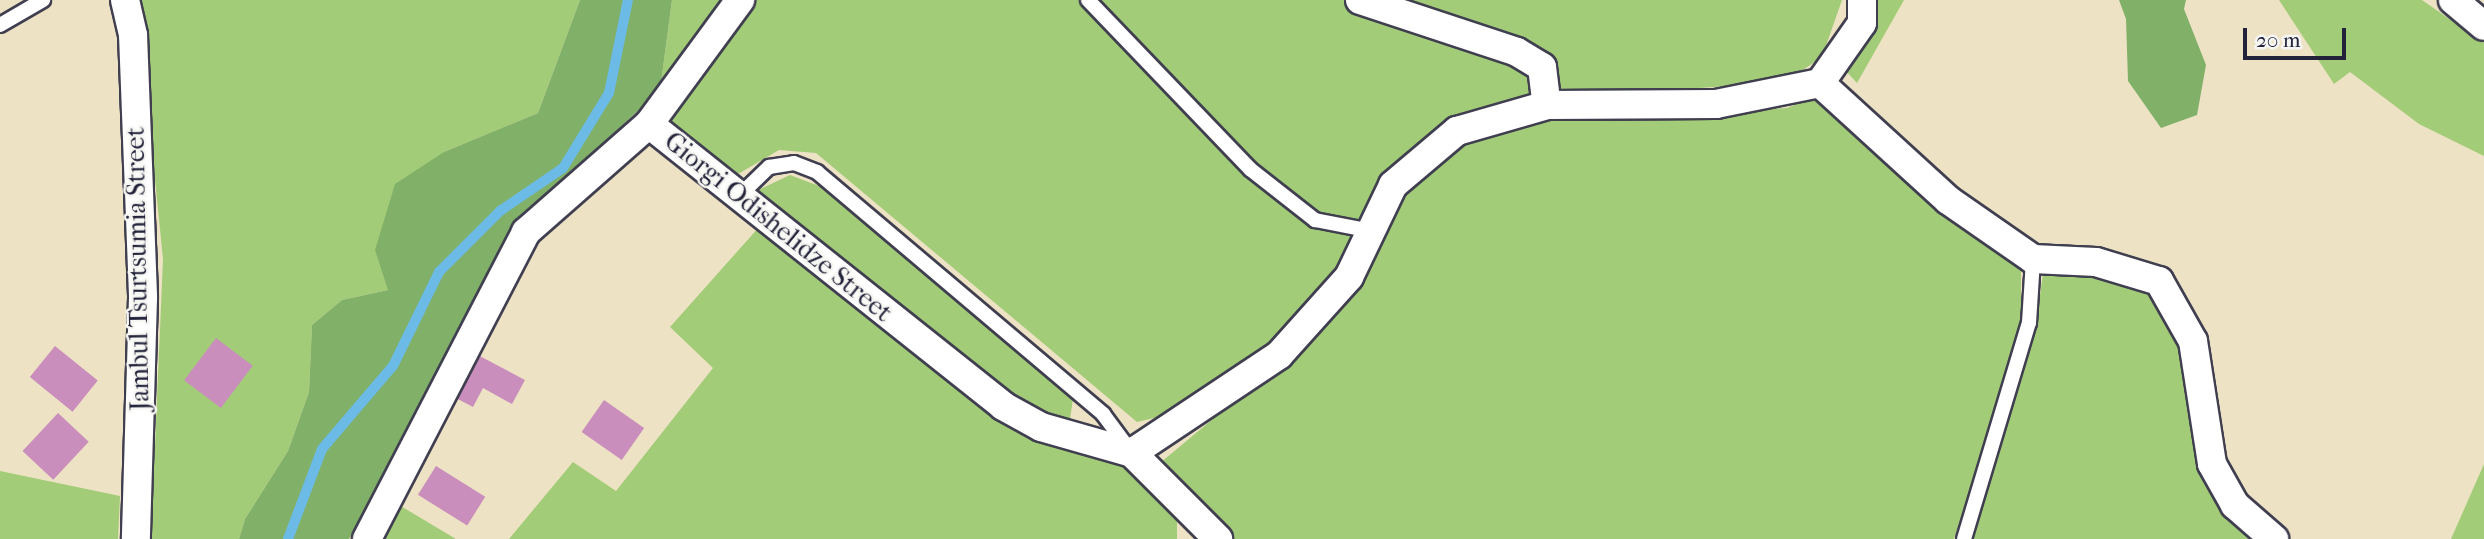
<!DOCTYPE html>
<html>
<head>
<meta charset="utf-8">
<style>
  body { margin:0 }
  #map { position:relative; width:2484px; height:539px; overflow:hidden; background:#ede2c4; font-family:"IM FELL French Canon",serif }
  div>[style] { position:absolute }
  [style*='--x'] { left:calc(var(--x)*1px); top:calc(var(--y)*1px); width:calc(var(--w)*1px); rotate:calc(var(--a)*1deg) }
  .green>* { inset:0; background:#a2cc78 }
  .forest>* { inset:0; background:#81b068 }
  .stream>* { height:10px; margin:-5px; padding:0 5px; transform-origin:5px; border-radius:5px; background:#6cbbe6 }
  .building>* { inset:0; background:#ca8ebc; transform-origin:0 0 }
  .roads { filter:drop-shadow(2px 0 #403f50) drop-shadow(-2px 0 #403f50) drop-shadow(0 2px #403f50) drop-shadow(0 -2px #403f50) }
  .lane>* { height:14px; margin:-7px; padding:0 7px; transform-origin:7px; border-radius:7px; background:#fff }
  .street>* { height:28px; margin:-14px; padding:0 14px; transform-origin:14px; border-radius:14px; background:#fff }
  span { translate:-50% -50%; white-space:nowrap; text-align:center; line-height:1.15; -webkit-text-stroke:5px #f6f6f2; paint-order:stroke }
  .street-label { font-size:26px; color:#22223b }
  .scale { position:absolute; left:2243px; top:28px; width:103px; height:32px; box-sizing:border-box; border:4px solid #22223b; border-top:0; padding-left:9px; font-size:21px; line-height:24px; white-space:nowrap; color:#22223b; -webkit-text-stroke:5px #f6f6f2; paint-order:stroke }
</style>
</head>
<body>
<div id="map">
  <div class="green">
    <i style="clip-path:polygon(137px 0,580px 0,538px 113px,444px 152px,388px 290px,342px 300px,312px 325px,309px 392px,288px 451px,245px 519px,239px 539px,151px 539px,163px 259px)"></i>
    <i style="clip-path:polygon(672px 0,1842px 0,1822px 57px,1785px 82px,1573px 97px,1439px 129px,1344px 268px,1273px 348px,1175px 413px,1137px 422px,816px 153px,779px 150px,733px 177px,637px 108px,660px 90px)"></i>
    <i style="clip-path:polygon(1875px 0,1904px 0,1857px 83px,1845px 70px)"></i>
    <i style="clip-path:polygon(2279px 0,2422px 0,2484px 43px,2484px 156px,2419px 124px,2350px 72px,2334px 84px)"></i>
    <i style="clip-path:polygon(1807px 100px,1823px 101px,2021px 262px,2021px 328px,1954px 539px,1231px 539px,1160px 463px,1285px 359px,1400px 190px,1464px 138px,1546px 114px,1717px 112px,1787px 108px)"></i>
    <i style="clip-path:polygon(790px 175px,827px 189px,1073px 399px,1070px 419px,1026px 409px,756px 191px)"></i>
    <i style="clip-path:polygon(760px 226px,998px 413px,1111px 456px,1152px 486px,1177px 509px,1177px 539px,509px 539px,573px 462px,616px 491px,713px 368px,670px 327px)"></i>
    <i style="clip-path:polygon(2058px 266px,2147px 284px,2181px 346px,2256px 539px,1968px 539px,2036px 324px,2043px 274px)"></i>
    <i style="clip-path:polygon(2484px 464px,2484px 539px,2451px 539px)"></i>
    <i style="clip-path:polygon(0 471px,120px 496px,118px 539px,0 539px)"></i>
    <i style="clip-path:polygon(399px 505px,456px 539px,382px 539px)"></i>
  </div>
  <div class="forest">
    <i style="clip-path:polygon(580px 0,672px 0,660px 90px,508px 233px,349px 539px,239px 539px,245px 519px,288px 451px,309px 392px,312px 325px,342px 300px,388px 290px,375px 250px,395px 184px,444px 152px,538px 113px)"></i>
    <i style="clip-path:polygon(2119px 0,2186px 0,2184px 9px,2206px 65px,2197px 115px,2161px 128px,2128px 81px,2126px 19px)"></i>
  </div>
  <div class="stream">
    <i style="--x:288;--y:539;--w:96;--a:-69.3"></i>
    <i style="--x:322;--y:449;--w:109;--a:-49.5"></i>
    <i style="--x:393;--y:366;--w:105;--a:-63.9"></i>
    <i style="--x:439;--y:272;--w:86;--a:-45"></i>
    <i style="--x:500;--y:211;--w:76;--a:-34.3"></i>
    <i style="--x:563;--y:168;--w:88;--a:-58.5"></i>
    <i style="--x:609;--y:93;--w:95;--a:-78.5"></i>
  </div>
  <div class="building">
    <i style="left:216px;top:338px;width:46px;height:53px;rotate:37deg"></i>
    <i style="left:55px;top:346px;width:55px;height:40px;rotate:39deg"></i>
    <i style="clip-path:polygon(476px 354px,525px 380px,512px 404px,483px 388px,473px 407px,452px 396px)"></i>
    <i style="left:604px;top:400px;width:49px;height:39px;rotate:35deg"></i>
    <i style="left:58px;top:413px;width:42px;height:52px;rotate:43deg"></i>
    <i style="left:436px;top:466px;width:58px;height:34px;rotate:32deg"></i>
  </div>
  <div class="roads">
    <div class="lane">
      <i style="--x:1088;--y:0;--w:234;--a:46.2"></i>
      <i style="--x:1250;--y:169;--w:83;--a:38.1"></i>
      <i style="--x:1315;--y:220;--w:57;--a:11.1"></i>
      <i style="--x:0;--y:25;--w:50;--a:-30.2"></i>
      <i style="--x:739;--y:196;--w:42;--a:-44"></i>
      <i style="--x:769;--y:167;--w:25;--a:-9"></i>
      <i style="--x:794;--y:163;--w:25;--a:21"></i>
      <i style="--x:817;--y:172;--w:375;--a:40.2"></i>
      <i style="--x:1103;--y:414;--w:44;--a:53.4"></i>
      <i style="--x:1964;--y:539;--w:226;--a:-73.3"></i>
      <i style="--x:2029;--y:323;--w:64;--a:-86.4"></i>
    </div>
    <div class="street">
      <i style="--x:125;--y:0;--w:36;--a:77"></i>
      <i style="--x:133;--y:35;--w:263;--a:87.8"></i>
      <i style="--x:143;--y:298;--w:241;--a:91.7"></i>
      <i style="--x:1360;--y:0;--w:165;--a:18.3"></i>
      <i style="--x:1517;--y:52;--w:29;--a:31"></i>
      <i style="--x:1542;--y:67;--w:38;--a:83"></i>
      <i style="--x:2453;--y:0;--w:40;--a:40"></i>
      <i style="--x:1820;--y:83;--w:73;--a:-55"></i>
      <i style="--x:1862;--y:23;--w:23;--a:-90"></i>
      <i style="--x:649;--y:124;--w:453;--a:38.5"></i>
      <i style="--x:1003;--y:406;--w:43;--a:28.9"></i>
      <i style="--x:1041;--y:427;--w:95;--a:15.9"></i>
      <i style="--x:1132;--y:453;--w:122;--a:45"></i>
      <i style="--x:1132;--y:453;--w:177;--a:-33.7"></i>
      <i style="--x:1279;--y:355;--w:105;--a:-48.1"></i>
      <i style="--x:1349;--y:277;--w:102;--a:-64.4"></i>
      <i style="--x:1393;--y:185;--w:84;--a:-40.2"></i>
      <i style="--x:1457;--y:131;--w:94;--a:-16.1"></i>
      <i style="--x:1547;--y:105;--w:169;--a:-0.3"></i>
      <i style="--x:1716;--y:104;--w:106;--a:-11.4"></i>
      <i style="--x:1820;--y:83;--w:173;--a:42.4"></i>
      <i style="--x:1948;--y:200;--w:103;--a:34.8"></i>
      <i style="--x:2033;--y:259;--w:63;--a:2.7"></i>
      <i style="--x:2096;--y:262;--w:66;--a:16.8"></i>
      <i style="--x:2159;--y:281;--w:69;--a:60.5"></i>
      <i style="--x:2193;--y:341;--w:124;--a:81.2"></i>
      <i style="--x:2212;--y:464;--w:47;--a:60.7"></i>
      <i style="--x:2235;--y:505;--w:52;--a:41.1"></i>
      <i style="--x:367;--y:539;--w:346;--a:-62.6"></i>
      <i style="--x:526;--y:232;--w:164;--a:-41.3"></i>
      <i style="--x:649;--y:124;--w:154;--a:-53.7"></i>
    </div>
  </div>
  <div class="street-label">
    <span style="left:778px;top:227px;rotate:39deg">Giorgi Odishelidze Street</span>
    <span style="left:138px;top:269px;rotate:-91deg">Jambul Tsurtsumia Street</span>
  </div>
  <div class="scale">20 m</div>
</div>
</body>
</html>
